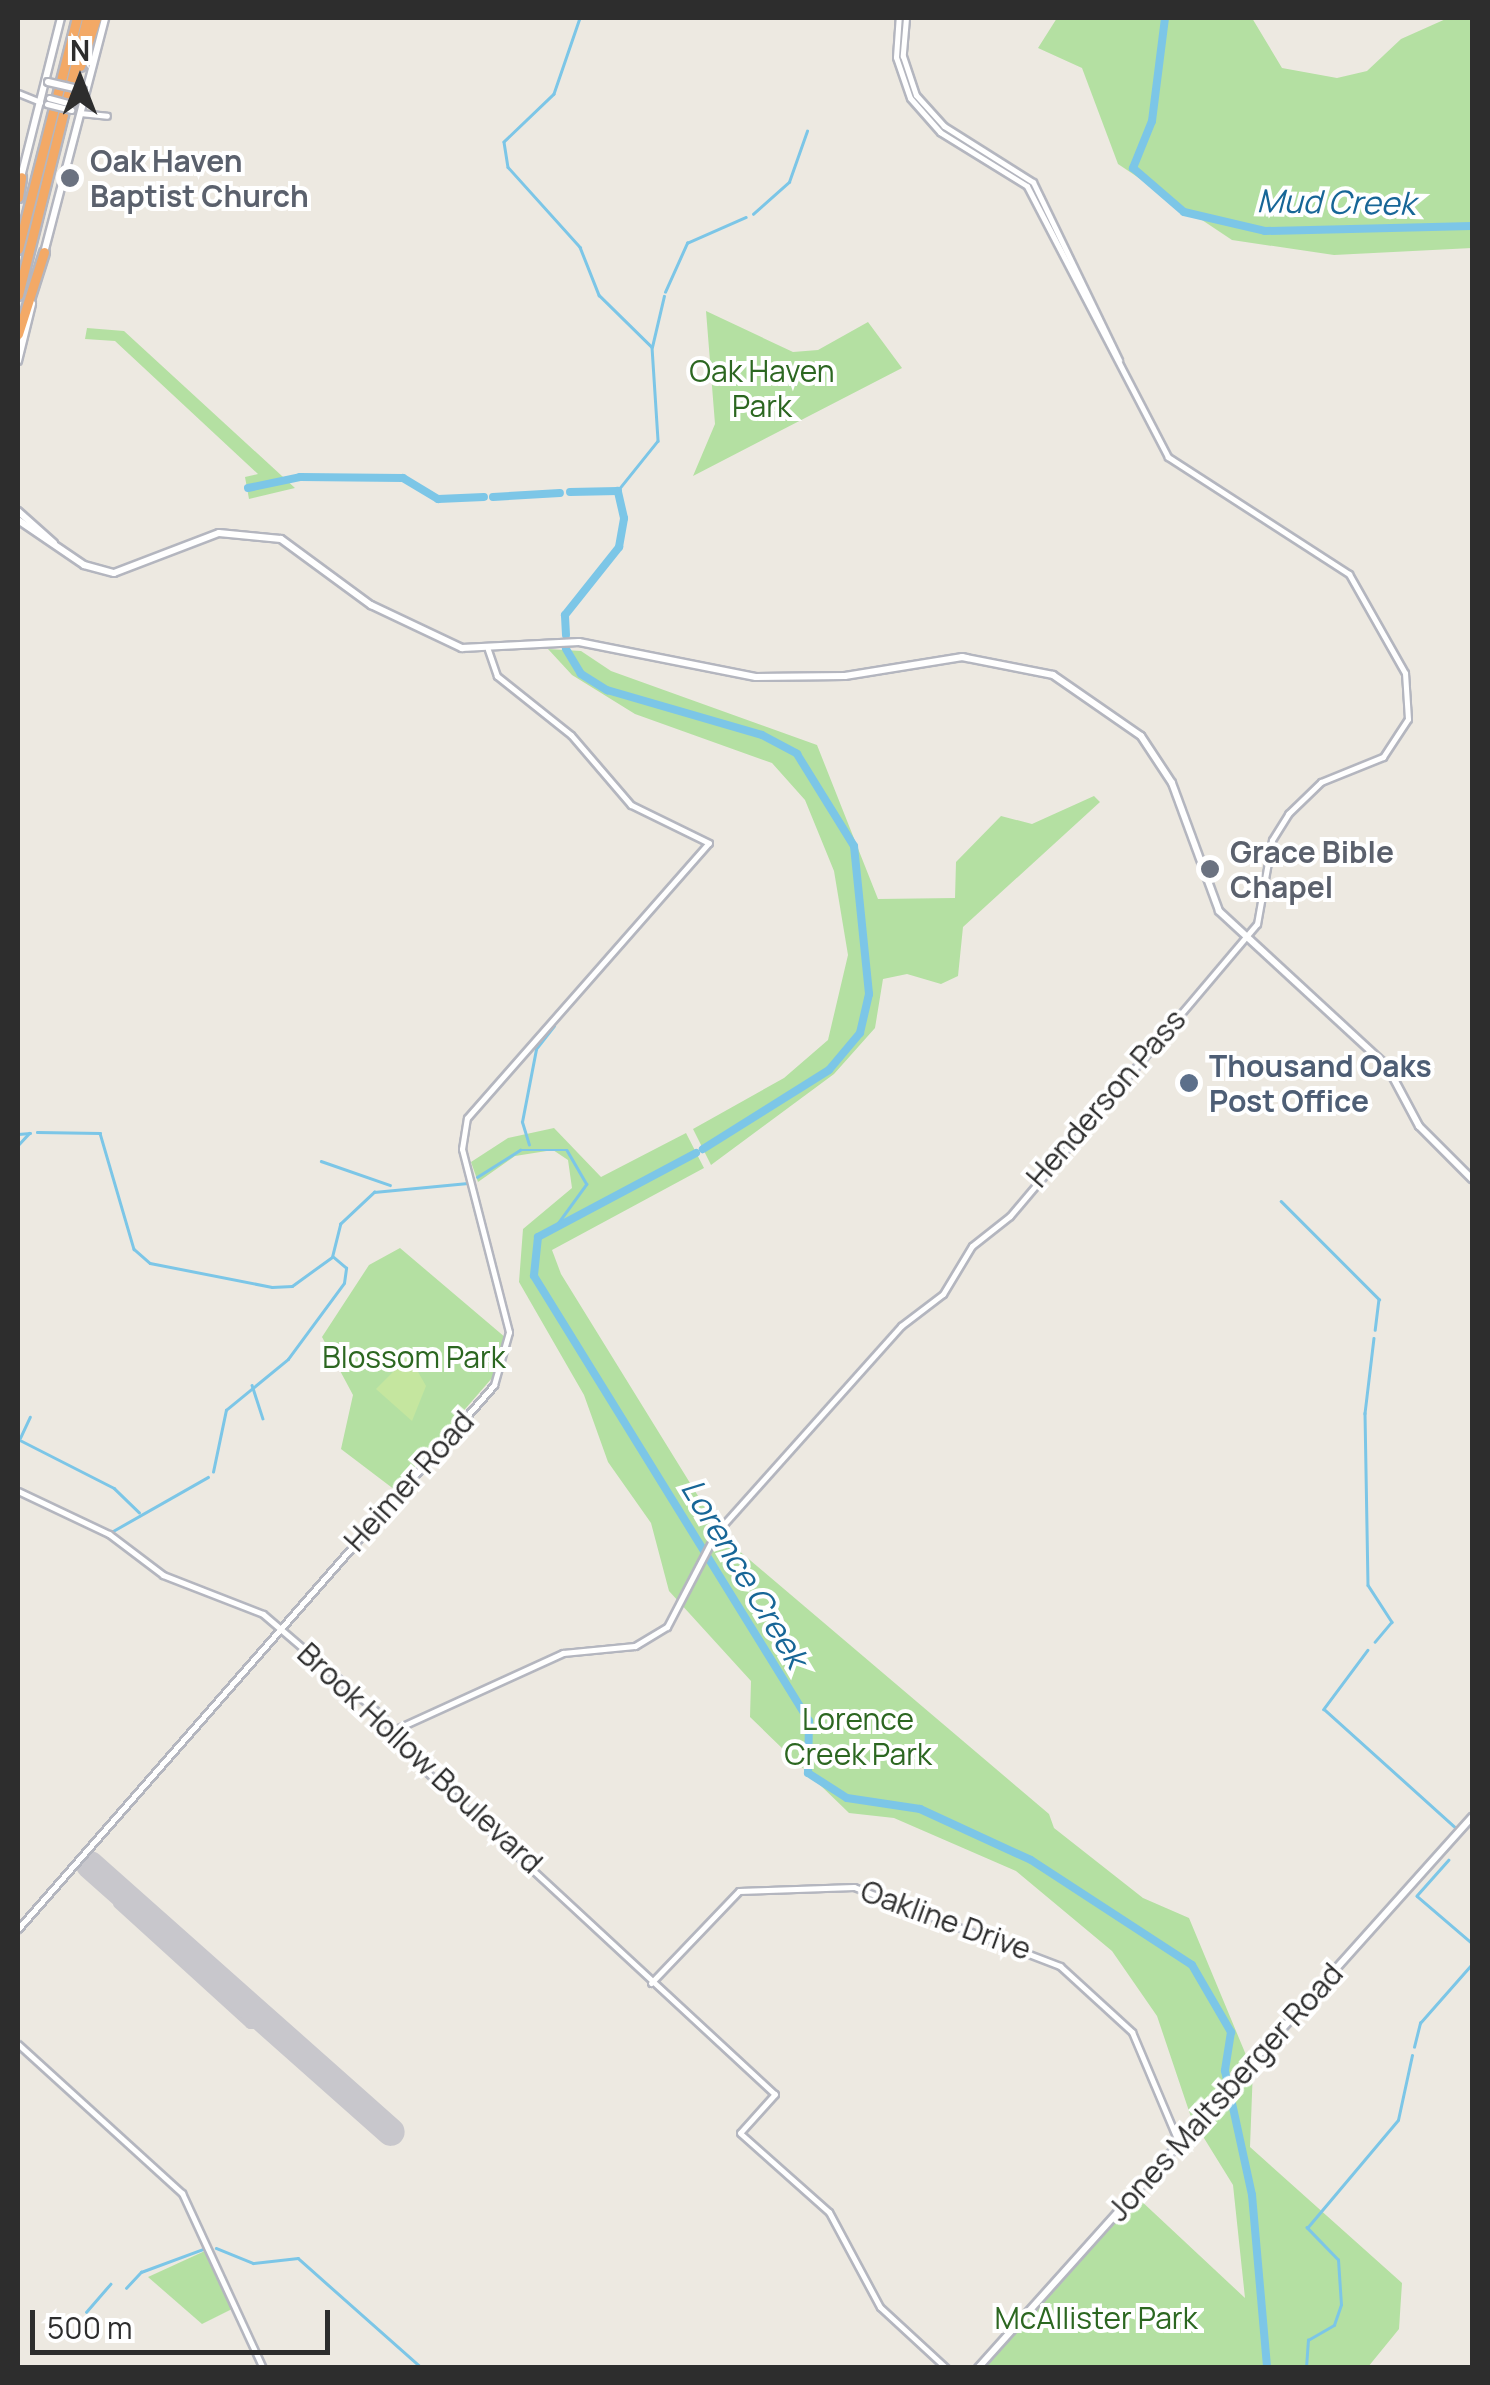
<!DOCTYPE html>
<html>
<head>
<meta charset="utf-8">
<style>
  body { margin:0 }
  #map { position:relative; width:1490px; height:2385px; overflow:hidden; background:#ede9e1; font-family:Manrope,sans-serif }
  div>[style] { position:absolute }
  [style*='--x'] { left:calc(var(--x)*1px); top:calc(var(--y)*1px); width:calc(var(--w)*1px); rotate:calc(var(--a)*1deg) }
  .green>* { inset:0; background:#b4e0a2 }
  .pitch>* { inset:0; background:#c5e69f }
  .stream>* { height:2.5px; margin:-1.25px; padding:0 1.25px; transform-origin:1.25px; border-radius:1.25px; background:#7cc6e7 }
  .river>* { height:8px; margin:-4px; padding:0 4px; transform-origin:4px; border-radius:4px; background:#7cc6e7 }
  .taxiway>* { height:11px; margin:-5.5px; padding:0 5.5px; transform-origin:5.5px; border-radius:5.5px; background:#c8c7cc }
  .runway>* { height:28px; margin:-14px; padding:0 14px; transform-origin:14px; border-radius:14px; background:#c8c7cc }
  .roads { filter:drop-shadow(2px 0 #b4b6bf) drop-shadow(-2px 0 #b4b6bf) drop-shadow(0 2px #b4b6bf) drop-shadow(0 -2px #b4b6bf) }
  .tertiary>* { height:5px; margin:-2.5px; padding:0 2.5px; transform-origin:2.5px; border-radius:2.5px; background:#fff }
  .secondary>* { height:6px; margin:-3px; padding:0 3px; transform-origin:3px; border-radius:3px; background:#fff }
  .motorway>* { height:9px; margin:-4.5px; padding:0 4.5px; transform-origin:4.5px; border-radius:4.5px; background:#f3a966 }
  .bridges { filter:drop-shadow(2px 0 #b4b6bf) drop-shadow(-2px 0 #b4b6bf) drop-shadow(0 2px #b4b6bf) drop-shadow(0 -2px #b4b6bf) }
  .tertiary-bridge>* { height:5px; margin:-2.5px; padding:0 2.5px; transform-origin:2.5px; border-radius:2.5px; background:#fff }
  .secondary-bridge>* { height:6px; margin:-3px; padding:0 3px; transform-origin:3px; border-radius:3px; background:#fff }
  .dots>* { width:28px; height:28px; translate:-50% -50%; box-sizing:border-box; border:5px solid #fff; border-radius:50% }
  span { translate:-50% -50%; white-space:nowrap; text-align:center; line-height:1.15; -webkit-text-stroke:8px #fff; paint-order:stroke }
  .worship-label { font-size:30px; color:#5b616d; font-weight:700 }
  .left { translate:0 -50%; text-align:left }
  .park-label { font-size:30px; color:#2c6721 }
  .service-label { font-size:30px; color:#4e5e75; font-weight:700 }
  .street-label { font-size:30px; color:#2d2d2d }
  .water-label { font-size:32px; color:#176697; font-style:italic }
  .frame { position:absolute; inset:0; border:20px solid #2d2d2d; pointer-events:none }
  .north { position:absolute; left:30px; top:30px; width:100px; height:100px; -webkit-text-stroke:8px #fff; paint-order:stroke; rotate:0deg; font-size:28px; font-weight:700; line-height:40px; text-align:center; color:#2d2d2d }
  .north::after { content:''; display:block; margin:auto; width:35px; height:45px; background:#2d2d2d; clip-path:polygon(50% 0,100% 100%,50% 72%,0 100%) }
  .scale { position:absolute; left:30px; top:2310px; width:300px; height:45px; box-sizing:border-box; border:5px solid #2d2d2d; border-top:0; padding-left:12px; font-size:30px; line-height:35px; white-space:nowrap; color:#2d2d2d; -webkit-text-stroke:8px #fff; paint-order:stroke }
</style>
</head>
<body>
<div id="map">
  <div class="green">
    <i style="clip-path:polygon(1057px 18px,1252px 18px,1282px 68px,1337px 78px,1367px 71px,1401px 39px,1448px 18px,1472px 18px,1472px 248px,1334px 255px,1232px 240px,1118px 164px,1082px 68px,1038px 48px)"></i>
    <i style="clip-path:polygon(706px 311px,793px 352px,818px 350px,868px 322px,902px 368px,693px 476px,715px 424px)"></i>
    <i style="clip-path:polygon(87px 328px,124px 331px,295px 488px,249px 499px,245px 477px,258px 474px,115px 341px,85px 339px)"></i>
    <i style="clip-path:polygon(548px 649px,581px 651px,611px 671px,817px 745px,878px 899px,955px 898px,956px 862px,1001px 816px,1032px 824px,1094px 796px,1100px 802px,963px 927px,958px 976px,941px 984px,907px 974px,883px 979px,875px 1028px,834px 1074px,711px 1165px,693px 1129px,784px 1078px,828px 1040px,848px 955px,834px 871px,805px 800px,772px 763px,635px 714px,572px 675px)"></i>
    <i style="clip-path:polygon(554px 1128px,601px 1177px,686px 1133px,704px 1168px,552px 1250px,561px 1274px,724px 1538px,1049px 1814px,1054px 1828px,1143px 1898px,1189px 1918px,1246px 2055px,1191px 2117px,1157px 2016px,1112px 1951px,1016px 1871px,894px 1818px,849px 1813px,750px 1717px,751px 1681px,669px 1591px,651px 1523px,608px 1462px,584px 1395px,519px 1282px,523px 1229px,572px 1188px,568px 1160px,553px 1150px,515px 1156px,478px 1182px,471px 1162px,508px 1138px)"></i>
    <i style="clip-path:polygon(400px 1248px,506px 1338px,492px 1378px,395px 1490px,341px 1449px,353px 1395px,322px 1337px,369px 1265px)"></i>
    <i style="clip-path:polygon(1253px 2068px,1250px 2147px,1402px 2283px,1399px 2329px,1368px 2367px,984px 2367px,1138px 2198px,1245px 2298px,1233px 2185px,1199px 2130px)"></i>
    <i style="clip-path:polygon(207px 2250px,232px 2309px,202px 2324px,148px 2277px)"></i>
  </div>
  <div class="pitch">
    <i style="clip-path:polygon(409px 1356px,426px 1386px,412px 1421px,376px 1389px)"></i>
  </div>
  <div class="stream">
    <i style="--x:580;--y:18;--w:80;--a:108.9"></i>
    <i style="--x:554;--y:94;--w:69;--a:136.2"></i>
    <i style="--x:504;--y:142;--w:25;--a:81"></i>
    <i style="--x:508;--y:167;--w:108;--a:48"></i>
    <i style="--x:580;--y:247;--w:52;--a:68.4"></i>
    <i style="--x:599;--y:295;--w:74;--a:44.5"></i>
    <i style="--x:652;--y:347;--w:94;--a:86.3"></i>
    <i style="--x:658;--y:441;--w:64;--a:128.7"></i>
    <i style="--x:753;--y:214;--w:48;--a:-41.6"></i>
    <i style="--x:789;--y:182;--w:54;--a:-70.6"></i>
    <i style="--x:665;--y:292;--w:54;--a:-65.8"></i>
    <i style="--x:687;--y:243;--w:64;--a:-23.8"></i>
    <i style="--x:652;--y:347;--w:52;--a:-76.8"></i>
    <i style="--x:37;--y:1132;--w:63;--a:0.9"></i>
    <i style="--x:100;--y:1133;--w:121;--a:73.7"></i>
    <i style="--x:134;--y:1249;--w:21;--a:41"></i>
    <i style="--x:150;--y:1263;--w:124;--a:11.1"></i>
    <i style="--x:272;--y:1287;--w:20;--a:-3"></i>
    <i style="--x:292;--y:1286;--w:49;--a:-35.9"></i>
    <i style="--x:332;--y:1257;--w:34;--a:-76"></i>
    <i style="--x:340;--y:1224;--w:47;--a:-43.3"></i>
    <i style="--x:374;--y:1192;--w:94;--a:-5.5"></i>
    <i style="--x:18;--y:1134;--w:12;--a:-5"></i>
    <i style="--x:18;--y:1145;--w:16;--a:-47"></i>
    <i style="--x:529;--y:1145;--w:24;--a:-107"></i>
    <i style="--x:522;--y:1122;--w:74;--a:-79.1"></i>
    <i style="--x:536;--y:1049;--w:29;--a:-52"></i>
    <i style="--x:321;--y:1161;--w:73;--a:19.2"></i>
    <i style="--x:477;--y:1177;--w:51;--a:-32.1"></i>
    <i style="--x:520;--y:1150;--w:47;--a:0"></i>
    <i style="--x:567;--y:1150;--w:39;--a:60"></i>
    <i style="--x:587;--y:1184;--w:54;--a:126"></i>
    <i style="--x:1281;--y:1201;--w:139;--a:45"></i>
    <i style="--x:1379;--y:1299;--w:31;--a:97"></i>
    <i style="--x:1374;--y:1338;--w:76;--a:96.8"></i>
    <i style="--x:1365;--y:1413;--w:172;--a:89"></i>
    <i style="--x:1368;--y:1585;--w:44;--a:57"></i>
    <i style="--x:1392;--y:1622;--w:26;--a:130"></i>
    <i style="--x:252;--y:1385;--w:35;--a:72"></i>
    <i style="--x:20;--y:1438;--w:23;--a:-65"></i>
    <i style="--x:18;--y:1439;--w:108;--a:27"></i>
    <i style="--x:114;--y:1488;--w:35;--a:44"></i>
    <i style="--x:213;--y:1472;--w:63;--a:-78.2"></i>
    <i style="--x:226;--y:1410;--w:80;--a:-39.4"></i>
    <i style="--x:288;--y:1359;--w:94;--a:-53.6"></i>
    <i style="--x:344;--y:1283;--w:15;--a:-82"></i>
    <i style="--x:346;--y:1268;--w:16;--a:-140"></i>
    <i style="--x:113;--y:1531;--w:109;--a:-29.6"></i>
    <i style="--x:1368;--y:1650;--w:74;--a:126.7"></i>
    <i style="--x:1324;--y:1709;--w:176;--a:42"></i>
    <i style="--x:1449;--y:1860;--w:48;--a:131.6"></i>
    <i style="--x:1417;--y:1896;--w:72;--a:40.5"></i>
    <i style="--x:1414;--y:2047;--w:25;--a:-76"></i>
    <i style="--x:1420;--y:2023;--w:79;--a:-48.6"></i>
    <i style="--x:216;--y:2248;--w:40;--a:22"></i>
    <i style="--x:253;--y:2263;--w:45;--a:-6.3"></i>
    <i style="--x:298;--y:2258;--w:166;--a:41.6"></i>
    <i style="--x:126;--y:2288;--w:22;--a:-47"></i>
    <i style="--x:141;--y:2272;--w:69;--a:-20.3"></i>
    <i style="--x:86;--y:2312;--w:37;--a:-49"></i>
    <i style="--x:1306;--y:2368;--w:28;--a:-86"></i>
    <i style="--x:1308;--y:2340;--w:30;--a:-30"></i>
    <i style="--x:1334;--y:2325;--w:21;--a:-71"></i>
    <i style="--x:1341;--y:2305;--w:45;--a:-93.8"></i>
    <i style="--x:1338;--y:2260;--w:45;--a:-134.1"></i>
    <i style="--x:1307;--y:2228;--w:141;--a:-49.9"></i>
    <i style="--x:1398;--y:2120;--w:66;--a:-77.8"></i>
  </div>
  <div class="river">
    <i style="--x:1165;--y:18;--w:104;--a:97.2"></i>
    <i style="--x:1152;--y:121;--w:51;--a:112"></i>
    <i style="--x:1133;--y:168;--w:67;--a:40.8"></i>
    <i style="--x:1184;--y:212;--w:83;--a:13.2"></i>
    <i style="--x:1265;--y:231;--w:207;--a:-1.4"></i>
    <i style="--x:248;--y:488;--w:53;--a:-11.9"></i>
    <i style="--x:300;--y:477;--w:103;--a:0.6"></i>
    <i style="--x:403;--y:478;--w:41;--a:31"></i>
    <i style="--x:438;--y:499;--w:46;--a:-2.5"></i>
    <i style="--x:493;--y:497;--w:67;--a:-3.4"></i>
    <i style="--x:566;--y:635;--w:20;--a:-93"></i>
    <i style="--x:565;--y:615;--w:87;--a:-51.5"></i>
    <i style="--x:619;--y:547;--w:29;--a:-80"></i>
    <i style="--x:624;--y:518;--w:28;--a:-103"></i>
    <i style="--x:618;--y:491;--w:48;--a:178.8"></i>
    <i style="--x:566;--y:649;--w:29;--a:59"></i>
    <i style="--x:581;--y:674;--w:31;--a:32"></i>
    <i style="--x:607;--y:690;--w:161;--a:16.2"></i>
    <i style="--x:762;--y:735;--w:40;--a:28"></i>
    <i style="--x:797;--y:754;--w:108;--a:58.2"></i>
    <i style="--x:854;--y:846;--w:149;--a:84.2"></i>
    <i style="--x:869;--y:994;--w:40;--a:103"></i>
    <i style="--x:860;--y:1033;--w:48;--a:130"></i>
    <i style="--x:829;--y:1070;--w:149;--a:147.9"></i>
    <i style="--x:696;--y:1153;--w:179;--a:152"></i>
    <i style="--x:538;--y:1237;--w:39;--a:96"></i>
    <i style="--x:534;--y:1276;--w:523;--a:58.28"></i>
    <i style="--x:809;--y:1721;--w:52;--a:91.1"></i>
    <i style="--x:808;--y:1773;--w:46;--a:32.7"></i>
    <i style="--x:847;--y:1798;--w:74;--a:8.6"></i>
    <i style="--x:920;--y:1809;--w:122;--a:24.7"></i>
    <i style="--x:1031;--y:1860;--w:192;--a:33.1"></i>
    <i style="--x:1192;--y:1965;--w:78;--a:59.8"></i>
    <i style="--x:1231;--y:2032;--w:39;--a:99"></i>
    <i style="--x:1225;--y:2071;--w:127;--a:77.7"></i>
    <i style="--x:1252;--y:2195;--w:174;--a:85"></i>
  </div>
  <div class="taxiway">
    <i style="--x:118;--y:1903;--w:178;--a:42.3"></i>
    <i style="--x:250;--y:2023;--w:19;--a:0"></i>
  </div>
  <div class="runway">
    <i style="--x:90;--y:1865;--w:402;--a:41.6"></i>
  </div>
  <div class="roads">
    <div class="tertiary">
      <i style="--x:906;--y:18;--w:38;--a:95"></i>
      <i style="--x:903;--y:56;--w:41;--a:71.6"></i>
      <i style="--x:916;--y:95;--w:42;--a:47.9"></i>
      <i style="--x:944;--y:126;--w:105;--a:32.2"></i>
      <i style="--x:1033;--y:182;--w:198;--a:64.2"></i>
      <i style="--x:18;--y:93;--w:24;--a:22"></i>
      <i style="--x:80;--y:113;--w:27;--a:6"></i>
      <i style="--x:18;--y:1491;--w:101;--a:25.3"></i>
      <i style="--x:109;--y:1534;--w:68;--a:37.2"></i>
      <i style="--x:163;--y:1575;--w:107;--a:21.3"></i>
      <i style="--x:263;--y:1614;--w:157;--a:40.6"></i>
      <i style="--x:382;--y:1716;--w:57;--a:53.5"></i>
      <i style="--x:416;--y:1762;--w:489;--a:42.8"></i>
      <i style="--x:775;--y:2094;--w:52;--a:131.9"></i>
      <i style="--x:740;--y:2133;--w:119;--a:41.6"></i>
      <i style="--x:829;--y:2212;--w:108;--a:61.8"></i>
      <i style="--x:880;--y:2307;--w:90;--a:42.7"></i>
      <i style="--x:394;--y:1730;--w:186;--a:-24.5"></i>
      <i style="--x:563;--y:1653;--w:72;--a:-5.6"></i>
      <i style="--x:635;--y:1646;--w:37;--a:-31"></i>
      <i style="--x:667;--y:1627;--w:106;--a:-62.5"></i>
      <i style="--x:716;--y:1533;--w:278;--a:-48.2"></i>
      <i style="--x:901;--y:1326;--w:53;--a:-37.3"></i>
      <i style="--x:943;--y:1294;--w:56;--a:-58.9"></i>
      <i style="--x:972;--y:1246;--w:48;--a:-38.3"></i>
      <i style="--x:1010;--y:1216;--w:382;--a:-49.8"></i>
      <i style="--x:1257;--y:924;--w:85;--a:-79.9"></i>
      <i style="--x:1272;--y:840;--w:31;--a:-58"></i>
      <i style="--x:1288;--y:814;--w:46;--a:-44.1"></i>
      <i style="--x:1321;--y:782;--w:67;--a:-22"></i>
      <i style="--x:1383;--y:757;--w:45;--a:-56.7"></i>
      <i style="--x:1408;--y:719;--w:46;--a:-93.7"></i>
      <i style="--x:1405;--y:673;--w:114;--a:-119.5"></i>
      <i style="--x:1349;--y:574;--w:216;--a:-147.1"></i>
      <i style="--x:1168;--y:457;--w:305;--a:-117.5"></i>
      <i style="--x:1027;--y:186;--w:102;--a:-148.2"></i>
      <i style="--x:940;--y:132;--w:45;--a:-131.4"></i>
      <i style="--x:910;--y:98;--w:43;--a:-108.9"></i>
      <i style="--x:896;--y:57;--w:39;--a:-86"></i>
      <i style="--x:18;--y:1929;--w:723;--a:-48.81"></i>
      <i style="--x:494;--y:1385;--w:55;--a:-74.2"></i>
      <i style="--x:509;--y:1332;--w:189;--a:-104.4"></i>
      <i style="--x:462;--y:1149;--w:31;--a:-81"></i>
      <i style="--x:467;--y:1118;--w:366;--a:-48.7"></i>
      <i style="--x:709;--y:843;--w:87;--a:-154"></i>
      <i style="--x:631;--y:805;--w:92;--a:-130.6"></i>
      <i style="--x:571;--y:735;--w:95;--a:-141.4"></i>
      <i style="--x:497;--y:676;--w:28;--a:-109"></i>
      <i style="--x:651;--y:1983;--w:127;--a:-46.3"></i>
      <i style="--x:739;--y:1891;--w:115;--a:-2"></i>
      <i style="--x:854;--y:1887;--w:221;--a:21"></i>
      <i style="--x:1060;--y:1966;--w:98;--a:42.5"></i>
      <i style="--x:1132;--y:2032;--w:121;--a:67.1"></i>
      <i style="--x:18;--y:2044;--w:222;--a:42.3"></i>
      <i style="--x:182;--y:2193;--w:193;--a:65.2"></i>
    </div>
    <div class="secondary">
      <i style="--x:20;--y:181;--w:168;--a:-75.9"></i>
      <i style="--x:44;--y:253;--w:243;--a:-75.4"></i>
      <i style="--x:18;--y:361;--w:59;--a:-76.2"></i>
      <i style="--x:18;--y:511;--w:48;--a:41.6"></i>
      <i style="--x:18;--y:520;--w:80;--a:34.3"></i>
      <i style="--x:84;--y:565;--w:31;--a:15"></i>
      <i style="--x:114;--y:573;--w:112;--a:-20.9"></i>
      <i style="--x:219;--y:533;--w:62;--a:5.5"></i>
      <i style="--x:281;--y:539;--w:112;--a:36.3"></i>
      <i style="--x:371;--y:605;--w:101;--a:25.3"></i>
      <i style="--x:462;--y:648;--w:117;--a:-2.9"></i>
      <i style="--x:579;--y:642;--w:180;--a:11.2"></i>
      <i style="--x:756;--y:677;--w:89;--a:-0.6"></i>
      <i style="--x:845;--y:676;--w:119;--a:-9.2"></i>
      <i style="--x:962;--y:657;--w:93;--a:11.2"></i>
      <i style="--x:1053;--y:675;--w:107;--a:34.7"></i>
      <i style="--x:1141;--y:736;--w:56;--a:56.6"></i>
      <i style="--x:1172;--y:783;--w:136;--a:69.8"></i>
      <i style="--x:1219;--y:911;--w:229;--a:42.7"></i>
      <i style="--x:1387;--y:1066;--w:68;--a:61.9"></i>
      <i style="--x:1419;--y:1126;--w:75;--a:45"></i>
      <i style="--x:978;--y:2368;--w:740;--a:-48.12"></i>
    </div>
    <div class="motorway">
      <i style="--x:80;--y:66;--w:51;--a:-71.6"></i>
      <i style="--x:18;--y:197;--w:20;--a:-81"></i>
      <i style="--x:18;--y:249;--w:238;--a:-75.7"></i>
      <i style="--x:18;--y:295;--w:285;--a:-76"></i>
      <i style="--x:18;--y:334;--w:86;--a:-72.4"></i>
    </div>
  </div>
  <div class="bridges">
    <div class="tertiary-bridge">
      <i style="--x:49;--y:98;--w:24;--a:15"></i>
      <i style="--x:47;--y:104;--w:25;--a:14"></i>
    </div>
    <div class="secondary-bridge">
      <i style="--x:48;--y:82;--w:36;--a:13"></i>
    </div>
  </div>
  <div class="dots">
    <i style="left:70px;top:178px;background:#6b7280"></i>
    <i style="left:1210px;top:869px;background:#6b7280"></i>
    <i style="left:1189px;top:1083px;background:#5c6f8a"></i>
  </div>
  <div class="worship-label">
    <span class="left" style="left:90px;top:178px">Oak Haven<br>Baptist Church</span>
    <span class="left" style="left:1230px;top:869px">Grace Bible<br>Chapel</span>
  </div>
  <div class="park-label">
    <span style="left:762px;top:388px">Oak Haven<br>Park</span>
    <span style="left:414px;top:1357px">Blossom Park</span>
    <span style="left:858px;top:1736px">Lorence<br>Creek Park</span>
    <span style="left:1096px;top:2318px">McAllister Park</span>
  </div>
  <div class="service-label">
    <span class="left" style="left:1209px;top:1083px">Thousand Oaks<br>Post Office</span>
  </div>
  <div class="street-label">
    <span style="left:1106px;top:1098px;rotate:-49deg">Henderson Pass</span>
    <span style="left:409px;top:1481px;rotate:-48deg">Heimer Road</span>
    <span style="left:420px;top:1758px;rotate:43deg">Brook Hollow Boulevard</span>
    <span style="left:946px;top:1920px;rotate:20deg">Oakline Drive</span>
    <span style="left:1225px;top:2092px;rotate:-48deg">Jones Maltsberger Road</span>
  </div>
  <div class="water-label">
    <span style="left:1336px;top:202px;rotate:1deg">Mud Creek</span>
    <span style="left:745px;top:1573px;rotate:59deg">Lorence Creek</span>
  </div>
  <div class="frame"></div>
  <div class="north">N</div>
  <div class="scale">500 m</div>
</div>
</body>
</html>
